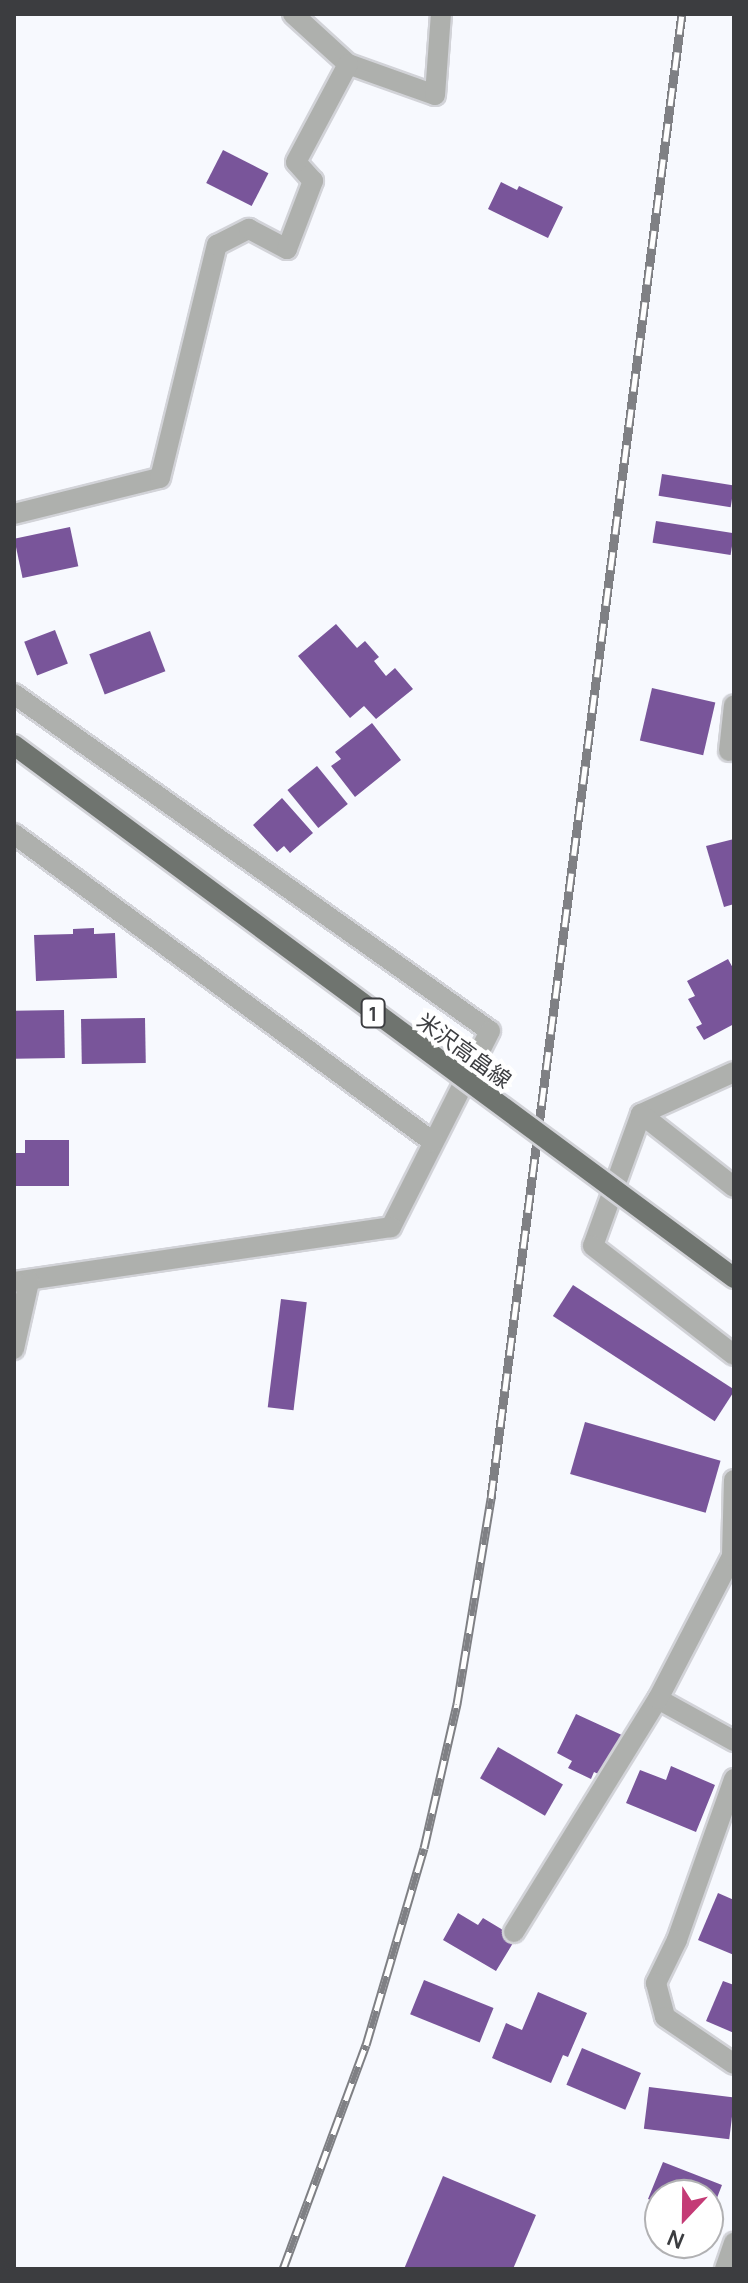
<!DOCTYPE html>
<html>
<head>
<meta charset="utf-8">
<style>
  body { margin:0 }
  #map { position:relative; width:748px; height:2283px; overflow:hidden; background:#f7f9fe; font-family:Manrope,"Noto Sans JP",sans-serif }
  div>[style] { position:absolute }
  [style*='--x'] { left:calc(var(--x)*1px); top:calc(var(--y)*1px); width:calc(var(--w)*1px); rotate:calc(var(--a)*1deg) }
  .building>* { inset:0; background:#79559a; transform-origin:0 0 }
  .roads { filter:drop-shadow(2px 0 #d2d3d8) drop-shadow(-2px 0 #d2d3d8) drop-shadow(0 2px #d2d3d8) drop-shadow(0 -2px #d2d3d8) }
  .minor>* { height:20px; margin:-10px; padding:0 10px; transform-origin:10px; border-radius:10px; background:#aeb0ad }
  .rail>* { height:9px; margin-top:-4.5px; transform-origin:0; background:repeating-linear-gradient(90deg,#fff 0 18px,#7f8084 0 36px); box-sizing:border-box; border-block:2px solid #7f8084 }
  .bridges { filter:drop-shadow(2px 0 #d2d3d8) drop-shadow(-2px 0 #d2d3d8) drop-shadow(0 2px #d2d3d8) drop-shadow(0 -2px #d2d3d8) }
  .major-bridge>* { height:20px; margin:-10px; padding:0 10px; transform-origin:10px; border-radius:10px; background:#6f746f }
  span { translate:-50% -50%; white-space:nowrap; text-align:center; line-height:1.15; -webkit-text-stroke:8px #fff; paint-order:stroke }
  .shield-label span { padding:2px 6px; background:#fff; border:2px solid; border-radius:6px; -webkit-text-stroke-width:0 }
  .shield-label { font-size:20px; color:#3c3d40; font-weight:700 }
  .street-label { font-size:22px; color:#3c3d40 }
  .frame { position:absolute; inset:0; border:16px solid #3c3d40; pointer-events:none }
  .north { position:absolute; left:644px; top:2179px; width:80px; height:80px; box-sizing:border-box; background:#fff; border:2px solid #b1b1b3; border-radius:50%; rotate:202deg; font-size:22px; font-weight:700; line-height:32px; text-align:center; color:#3c3d40 }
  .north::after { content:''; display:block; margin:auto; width:28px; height:36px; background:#c43b76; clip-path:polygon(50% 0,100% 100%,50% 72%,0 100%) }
</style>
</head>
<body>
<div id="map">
  <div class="building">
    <i style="left:223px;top:150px;width:51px;height:37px;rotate:27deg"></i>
    <i style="clip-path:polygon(501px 182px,517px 190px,519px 186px,563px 207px,548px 238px,488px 209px)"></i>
    <i style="left:662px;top:474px;width:73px;height:22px;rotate:9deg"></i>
    <i style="left:656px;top:521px;width:79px;height:22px;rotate:9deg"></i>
    <i style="left:70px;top:527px;width:40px;height:57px;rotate:78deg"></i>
    <i style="clip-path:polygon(336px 624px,357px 648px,365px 641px,379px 657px,374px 661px,386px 676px,395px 668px,413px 689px,376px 719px,364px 706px,350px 718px,298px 656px)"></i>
    <i style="left:55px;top:630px;width:36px;height:33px;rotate:69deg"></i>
    <i style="left:150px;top:631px;width:43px;height:65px;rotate:69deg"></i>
    <i style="left:652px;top:688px;width:65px;height:54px;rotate:13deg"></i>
    <i style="clip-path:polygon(372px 723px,401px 760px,355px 797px,331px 766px,341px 759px,335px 752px)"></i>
    <i style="left:317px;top:766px;width:49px;height:38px;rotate:51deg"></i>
    <i style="clip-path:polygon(282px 798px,313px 833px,290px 853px,284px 846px,277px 852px,253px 825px)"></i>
    <i style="clip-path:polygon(734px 839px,734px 904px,724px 907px,706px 846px)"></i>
    <i style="clip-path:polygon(94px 928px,94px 934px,115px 933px,117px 978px,36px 981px,34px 935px,73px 934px,73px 929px)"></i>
    <i style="clip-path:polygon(728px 959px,734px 970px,734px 1024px,704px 1040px,696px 1027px,702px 1024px,688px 999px,695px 996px,687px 981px)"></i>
    <i style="left:64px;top:1010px;width:48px;height:50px;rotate:89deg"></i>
    <i style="left:145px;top:1018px;width:45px;height:64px;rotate:89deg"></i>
    <i style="clip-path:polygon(25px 1140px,69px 1140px,69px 1186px,14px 1186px,14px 1153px,25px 1153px)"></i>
    <i style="left:573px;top:1285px;width:193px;height:37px;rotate:33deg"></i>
    <i style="left:281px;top:1299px;width:26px;height:109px;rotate:7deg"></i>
    <i style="left:585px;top:1422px;width:141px;height:54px;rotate:16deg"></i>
    <i style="clip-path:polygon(576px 1714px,624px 1736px,605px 1777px,594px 1772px,591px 1779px,568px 1768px,572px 1761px,557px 1753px)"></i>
    <i style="left:498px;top:1747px;width:75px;height:36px;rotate:30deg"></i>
    <i style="clip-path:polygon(671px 1766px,715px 1785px,696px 1832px,626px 1803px,640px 1770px,666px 1780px)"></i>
    <i style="clip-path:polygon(718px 1893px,734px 1900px,734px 1955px,698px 1940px)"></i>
    <i style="clip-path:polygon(458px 1913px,478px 1925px,483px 1918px,516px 1938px,496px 1971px,443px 1940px)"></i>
    <i style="left:424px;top:1980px;width:75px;height:37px;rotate:22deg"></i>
    <i style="clip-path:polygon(723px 1981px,734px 1985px,734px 2033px,706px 2021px)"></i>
    <i style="clip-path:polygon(538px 1992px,587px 2013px,568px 2057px,563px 2055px,551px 2083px,492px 2058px,506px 2023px,522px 2030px)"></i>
    <i style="left:582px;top:2048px;width:64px;height:40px;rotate:23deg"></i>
    <i style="left:649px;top:2087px;width:86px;height:42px;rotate:7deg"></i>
    <i style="clip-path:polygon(663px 2162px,722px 2185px,708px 2221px,708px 2195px,660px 2195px,660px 2204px,648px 2199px)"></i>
    <i style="clip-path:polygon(443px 2176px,536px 2215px,513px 2269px,404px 2269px)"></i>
  </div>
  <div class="roads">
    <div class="minor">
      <i style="--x:293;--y:14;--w:74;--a:42.3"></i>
      <i style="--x:348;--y:64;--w:92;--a:19.6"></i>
      <i style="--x:435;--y:95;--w:81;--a:-85.8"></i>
      <i style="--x:14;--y:514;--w:150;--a:-13.9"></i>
      <i style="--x:160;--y:478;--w:240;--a:-76.3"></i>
      <i style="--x:217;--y:245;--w:36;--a:-27"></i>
      <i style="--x:249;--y:229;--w:43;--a:27.8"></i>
      <i style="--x:287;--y:249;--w:73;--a:-69.1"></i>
      <i style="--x:313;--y:181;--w:25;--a:-132"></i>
      <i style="--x:296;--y:162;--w:111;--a:-62"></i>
      <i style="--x:14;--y:694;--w:583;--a:35.3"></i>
      <i style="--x:490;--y:1031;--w:220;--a:116.8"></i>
      <i style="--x:391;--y:1227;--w:381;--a:171.7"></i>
      <i style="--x:729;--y:751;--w:46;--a:-83.8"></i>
      <i style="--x:14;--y:834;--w:520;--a:36.32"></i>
      <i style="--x:734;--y:1072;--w:102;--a:155.7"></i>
      <i style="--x:641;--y:1114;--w:140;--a:110"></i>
      <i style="--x:593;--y:1246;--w:178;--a:37.7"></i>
      <i style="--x:641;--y:1114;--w:118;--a:38.1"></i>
      <i style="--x:14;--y:1349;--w:69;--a:-77.4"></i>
      <i style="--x:658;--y:1699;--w:87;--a:28.9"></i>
      <i style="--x:734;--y:1779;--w:171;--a:109.5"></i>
      <i style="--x:677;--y:1940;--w:48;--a:116"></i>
      <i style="--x:656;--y:1983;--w:35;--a:75"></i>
      <i style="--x:665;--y:2017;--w:83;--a:34.3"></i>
      <i style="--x:514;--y:1932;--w:274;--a:-58.3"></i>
      <i style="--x:658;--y:1699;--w:161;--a:-62.6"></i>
      <i style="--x:732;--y:1556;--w:76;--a:-88.5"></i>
      <i style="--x:725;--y:2269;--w:28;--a:-71"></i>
    </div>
  </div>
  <div class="rail">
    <i style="--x:283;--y:2269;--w:239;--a:-69.7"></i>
    <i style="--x:366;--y:2045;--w:205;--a:-73.6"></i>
    <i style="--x:424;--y:1848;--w:148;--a:-77.1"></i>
    <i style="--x:457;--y:1704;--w:209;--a:-80.6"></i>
    <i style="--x:491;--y:1498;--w:1496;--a:-82.67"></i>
  </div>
  <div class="bridges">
    <div class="major-bridge">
      <i style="--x:14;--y:745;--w:896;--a:36.51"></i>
    </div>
  </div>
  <div class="shield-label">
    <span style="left:373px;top:1013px">1</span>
  </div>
  <div class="street-label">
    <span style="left:464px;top:1051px;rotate:36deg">米沢高畠線</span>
  </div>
  <div class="frame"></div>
  <div class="north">N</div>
</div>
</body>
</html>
